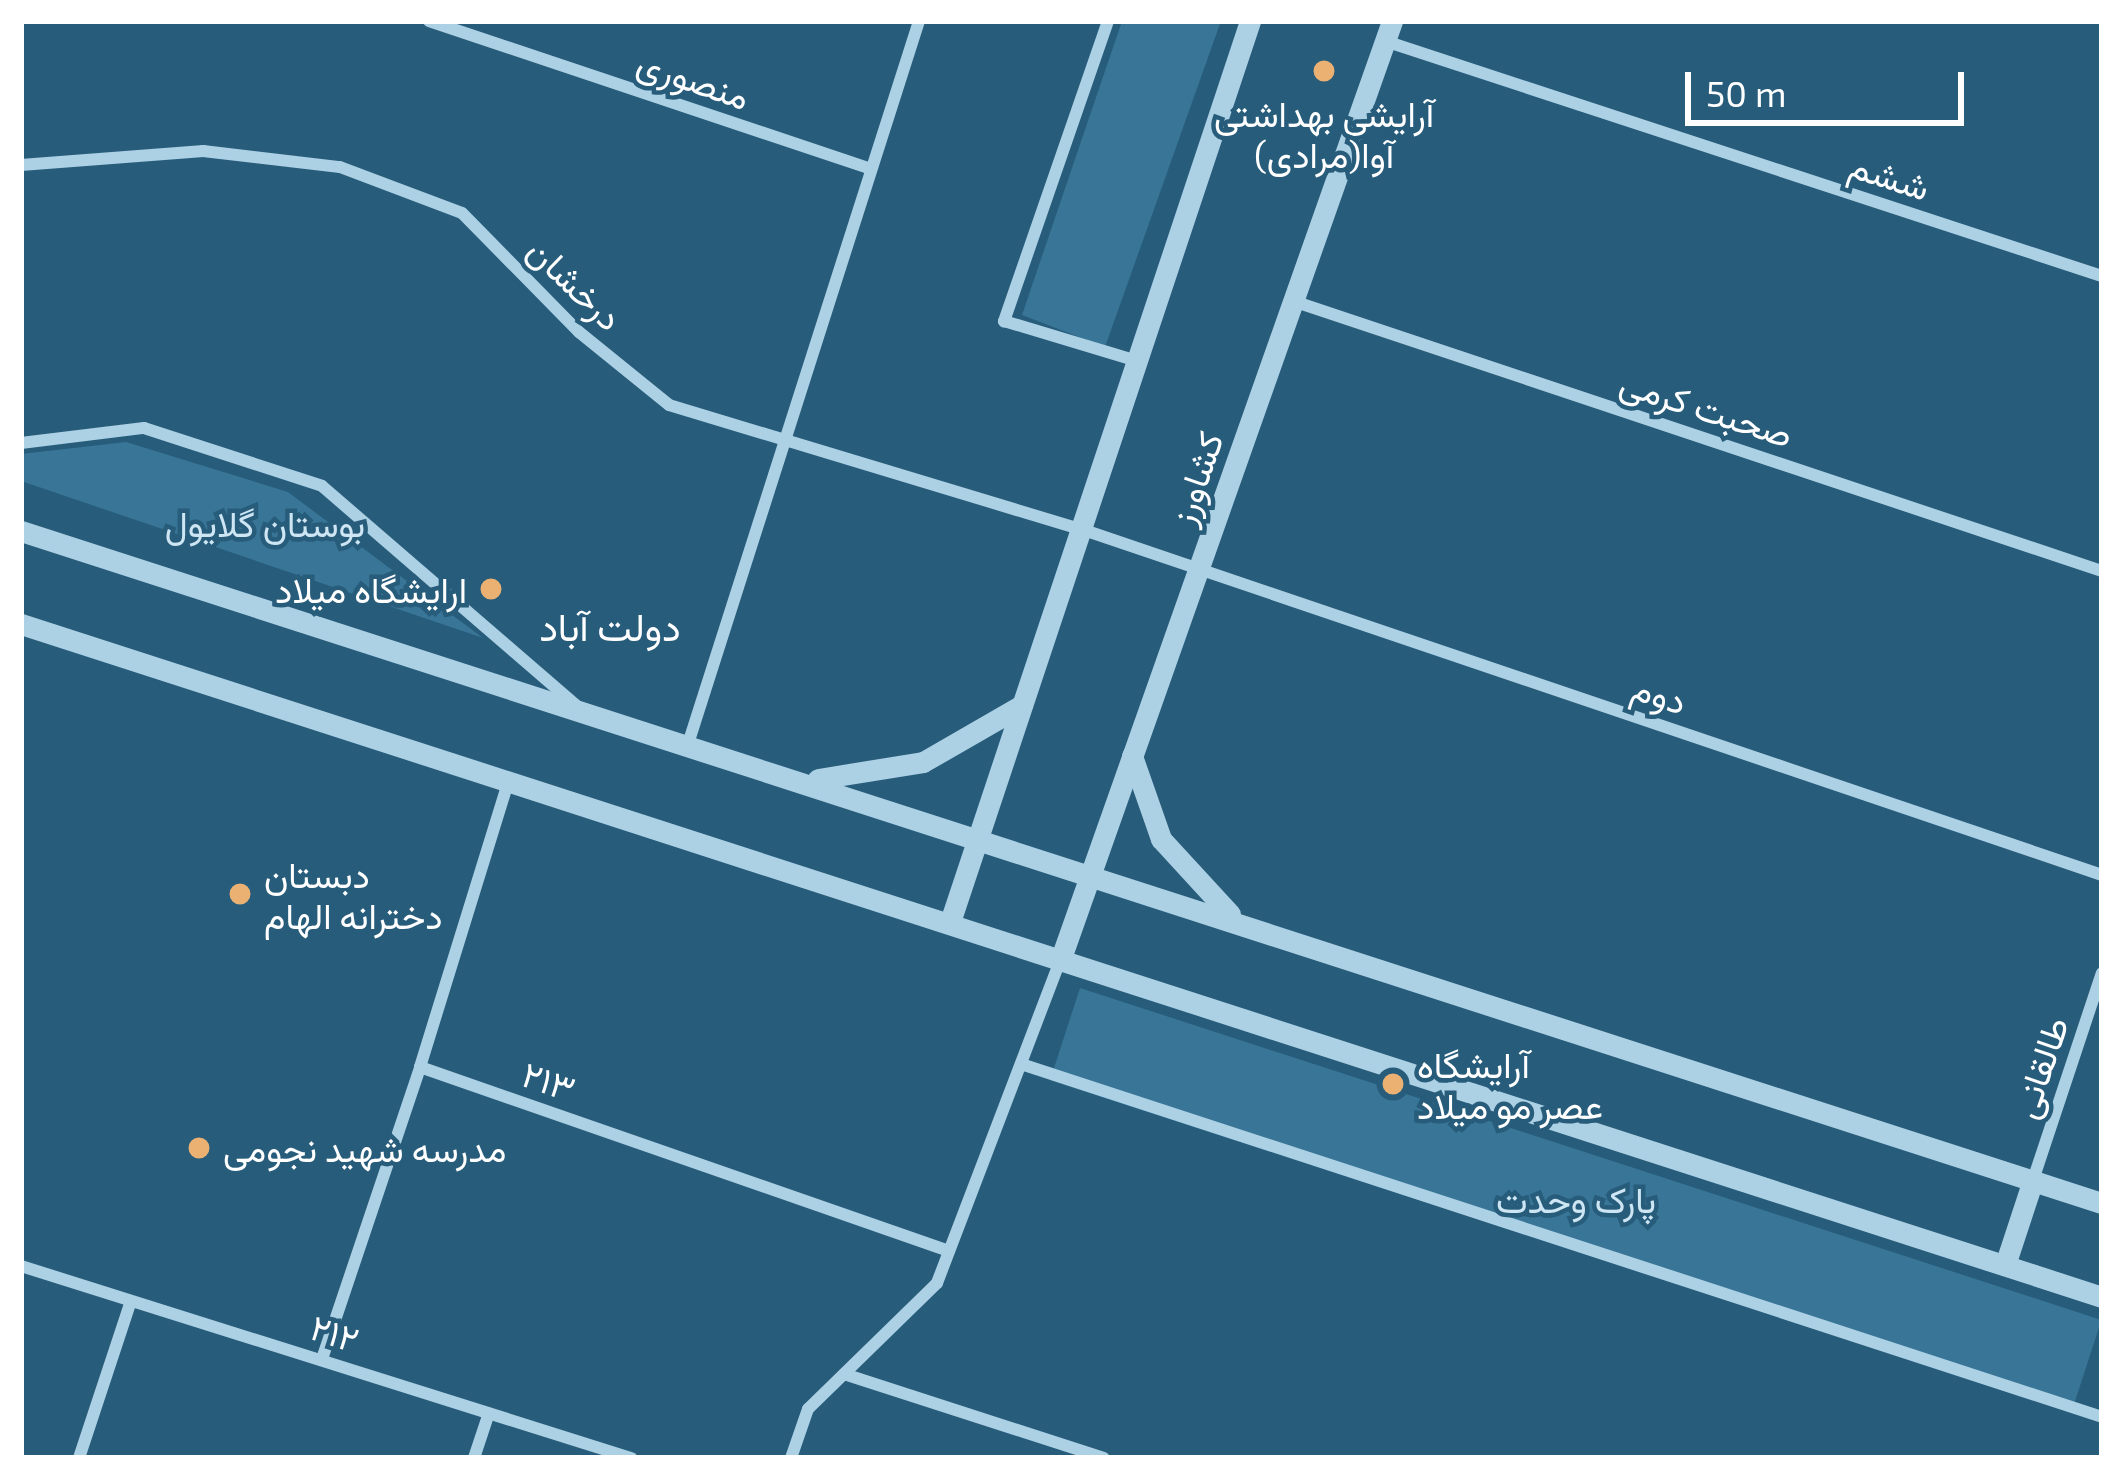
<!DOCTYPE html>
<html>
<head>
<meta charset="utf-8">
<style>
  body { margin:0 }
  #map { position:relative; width:2123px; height:1479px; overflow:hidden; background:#275c7b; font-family:"Exo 2",Vazirmatn,sans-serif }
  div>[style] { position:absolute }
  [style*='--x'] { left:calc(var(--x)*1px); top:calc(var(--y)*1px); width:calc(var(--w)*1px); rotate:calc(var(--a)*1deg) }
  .green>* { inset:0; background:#387597; transform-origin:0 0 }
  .minor>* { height:12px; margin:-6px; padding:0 6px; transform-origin:6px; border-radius:6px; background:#acd0e4 }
  .tertiary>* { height:21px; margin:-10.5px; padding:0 10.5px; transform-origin:10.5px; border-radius:10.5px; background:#acd0e4 }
  .dots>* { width:33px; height:33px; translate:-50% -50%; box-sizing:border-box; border:6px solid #275c7b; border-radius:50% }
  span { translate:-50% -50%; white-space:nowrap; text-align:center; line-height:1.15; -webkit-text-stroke:9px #275c7b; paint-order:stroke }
  .street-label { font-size:36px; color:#fff }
  .poi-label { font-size:36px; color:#fff }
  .right { translate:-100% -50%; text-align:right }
  .left { translate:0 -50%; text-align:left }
  .park-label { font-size:36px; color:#cee6f3 }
  .neighbourhood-label { font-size:39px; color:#fff }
  .frame { position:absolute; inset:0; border:24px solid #fff; pointer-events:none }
  .scale { position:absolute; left:1685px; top:72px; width:279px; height:54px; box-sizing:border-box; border:6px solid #fff; border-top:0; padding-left:15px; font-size:36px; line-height:42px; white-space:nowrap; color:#fff; -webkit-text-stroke:9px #275c7b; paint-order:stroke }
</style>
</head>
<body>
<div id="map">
  <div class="green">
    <i style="clip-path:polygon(1122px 21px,1221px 21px,1105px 347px,1022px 315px)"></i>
    <i style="clip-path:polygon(126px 442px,288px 492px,483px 638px,21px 481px,21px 454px)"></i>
    <i style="left:1080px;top:988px;width:1074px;height:97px;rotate:18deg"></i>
  </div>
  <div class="minor">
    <i style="--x:429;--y:21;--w:466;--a:18.5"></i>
    <i style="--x:1108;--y:21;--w:318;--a:109.1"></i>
    <i style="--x:1004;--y:321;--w:139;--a:16.7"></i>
    <i style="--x:1385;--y:41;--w:755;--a:18.15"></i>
    <i style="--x:21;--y:165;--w:183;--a:-4.4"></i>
    <i style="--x:203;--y:151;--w:138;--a:6.7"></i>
    <i style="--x:340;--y:167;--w:130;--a:20.7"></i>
    <i style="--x:462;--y:213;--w:167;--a:45.5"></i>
    <i style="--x:579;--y:332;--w:116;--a:39"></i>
    <i style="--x:669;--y:405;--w:430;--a:16.8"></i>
    <i style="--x:1081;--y:529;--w:1078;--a:18.72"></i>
    <i style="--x:1293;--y:301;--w:853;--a:18.46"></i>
    <i style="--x:21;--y:443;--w:124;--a:-7"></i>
    <i style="--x:144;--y:428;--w:187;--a:18"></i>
    <i style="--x:322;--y:486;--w:335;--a:40.8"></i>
    <i style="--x:688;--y:744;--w:759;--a:-72.28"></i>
    <i style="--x:1021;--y:1064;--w:1137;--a:18.08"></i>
    <i style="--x:420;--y:1067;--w:300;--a:-72.8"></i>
    <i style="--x:2033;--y:1180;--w:218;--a:-71.6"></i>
    <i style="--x:21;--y:1266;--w:640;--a:17.47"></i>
    <i style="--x:322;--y:1359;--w:308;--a:-71.4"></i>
    <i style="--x:420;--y:1067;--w:560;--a:19.18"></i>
    <i style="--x:844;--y:1374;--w:273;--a:17.9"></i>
    <i style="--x:79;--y:1458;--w:165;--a:-71.7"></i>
    <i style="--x:474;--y:1458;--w:47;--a:-71.6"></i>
    <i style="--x:791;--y:1458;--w:52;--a:-70.9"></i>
    <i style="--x:808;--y:1409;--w:180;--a:-44.3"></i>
    <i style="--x:937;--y:1283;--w:348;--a:-69.1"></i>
  </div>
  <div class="tertiary">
    <i style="--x:21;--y:531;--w:2187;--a:17.9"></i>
    <i style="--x:21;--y:624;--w:2187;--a:17.92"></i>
    <i style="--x:1132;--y:756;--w:88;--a:70.7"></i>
    <i style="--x:1161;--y:839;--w:102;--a:47.4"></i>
    <i style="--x:818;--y:779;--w:106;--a:-9.2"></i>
    <i style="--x:923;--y:762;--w:114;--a:-29.9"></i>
    <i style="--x:950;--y:922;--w:950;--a:-71.58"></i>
    <i style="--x:1061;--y:958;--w:994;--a:-70.54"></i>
    <i style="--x:2005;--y:1265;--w:89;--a:-71.8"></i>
  </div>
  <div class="dots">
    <i style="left:1324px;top:71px;background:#ebb172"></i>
    <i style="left:491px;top:589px;background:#ebb172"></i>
    <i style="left:240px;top:894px;background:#ebb172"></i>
    <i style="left:1393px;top:1084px;background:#ebb172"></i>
    <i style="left:199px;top:1148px;background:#ebb172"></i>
  </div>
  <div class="street-label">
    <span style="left:694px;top:78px;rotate:19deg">منصوری</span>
    <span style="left:1890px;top:175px;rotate:18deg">ششم</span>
    <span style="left:576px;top:283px;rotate:44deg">درخشان</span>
    <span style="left:1707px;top:407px;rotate:18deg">صحبت کرمی</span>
    <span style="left:1195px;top:478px;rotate:-71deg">کشاورز</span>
    <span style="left:1660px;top:693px;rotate:19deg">دوم</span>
    <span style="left:2039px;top:1067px;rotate:-71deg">طالقانی</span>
    <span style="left:549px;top:1080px;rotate:19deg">۲۱۳</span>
    <span style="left:335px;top:1332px;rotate:18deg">۲۱۲</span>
  </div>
  <div class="poi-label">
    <span style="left:1324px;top:133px">آرایشی بهداشتی<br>آوا(مرادی)</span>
    <span class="right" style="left:467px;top:589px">ارایشگاه میلاد</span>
    <span class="left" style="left:264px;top:894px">دبستان<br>دخترانه الهام</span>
    <span class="left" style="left:1417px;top:1084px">آرایشگاه<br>عصر مو میلاد</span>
    <span class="left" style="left:223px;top:1148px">مدرسه شهید نجومی</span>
  </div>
  <div class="park-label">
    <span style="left:265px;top:523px">بوستان گلایول</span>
    <span style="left:1576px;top:1199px">پارک وحدت</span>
  </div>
  <div class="neighbourhood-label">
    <span style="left:610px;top:626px">دولت آباد</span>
  </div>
  <div class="frame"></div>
  <div class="scale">50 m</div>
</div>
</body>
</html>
